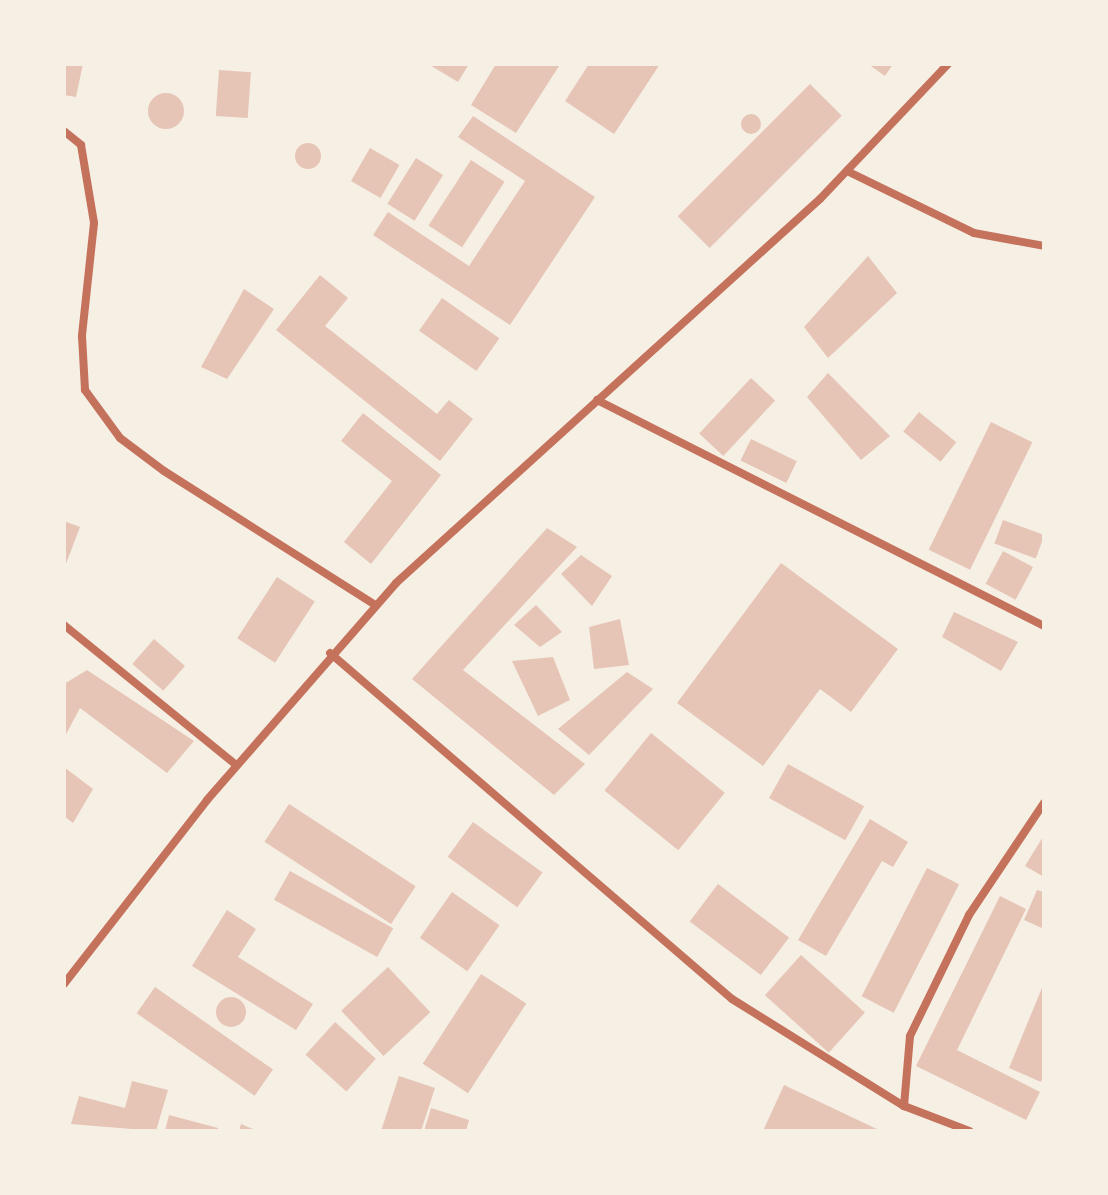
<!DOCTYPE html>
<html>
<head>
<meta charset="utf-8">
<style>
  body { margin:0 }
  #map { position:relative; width:1108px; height:1195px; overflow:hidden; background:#f6efe4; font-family:Poppins,sans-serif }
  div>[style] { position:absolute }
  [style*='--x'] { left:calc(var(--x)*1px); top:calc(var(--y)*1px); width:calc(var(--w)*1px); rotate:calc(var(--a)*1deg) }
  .building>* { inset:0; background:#e6c5b7; transform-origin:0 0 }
  .round { border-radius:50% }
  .minor>* { height:8px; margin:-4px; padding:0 4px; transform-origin:4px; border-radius:4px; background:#c5725c }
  span { translate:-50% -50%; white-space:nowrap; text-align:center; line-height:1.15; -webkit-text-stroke:8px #f6efe4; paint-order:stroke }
  .frame { position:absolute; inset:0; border:66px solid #f6efe4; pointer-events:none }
</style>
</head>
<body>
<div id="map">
  <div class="building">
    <i style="clip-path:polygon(64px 64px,83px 64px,76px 97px,64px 95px)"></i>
    <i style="clip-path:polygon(428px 64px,469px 64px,458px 82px)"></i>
    <i style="clip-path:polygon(496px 64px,559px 66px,516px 133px,471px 105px)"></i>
    <i style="clip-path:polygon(589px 64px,660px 64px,614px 134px,565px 101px)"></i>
    <i style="clip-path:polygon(868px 64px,893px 64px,885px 76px)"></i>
    <i style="left:219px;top:70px;width:32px;height:46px;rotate:4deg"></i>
    <i style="left:810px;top:84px;width:45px;height:187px;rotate:45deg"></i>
    <i class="round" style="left:148px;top:93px;width:36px;height:36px"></i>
    <i class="round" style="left:741px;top:114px;width:20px;height:20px"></i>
    <i style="clip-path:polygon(473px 116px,595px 197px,510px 325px,373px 235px,388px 212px,469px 266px,525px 181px,458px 137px)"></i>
    <i class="round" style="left:295px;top:143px;width:26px;height:26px"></i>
    <i style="left:370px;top:148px;width:34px;height:38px;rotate:30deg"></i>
    <i style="left:416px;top:158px;width:32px;height:54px;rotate:32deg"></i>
    <i style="left:471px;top:160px;width:40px;height:78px;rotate:33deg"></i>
    <i style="clip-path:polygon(868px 256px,897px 293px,828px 358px,804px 327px)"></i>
    <i style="clip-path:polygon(320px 275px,348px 298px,325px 326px,437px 414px,449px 400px,473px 419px,440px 461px,276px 330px)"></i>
    <i style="clip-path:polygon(244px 289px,274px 309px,227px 379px,201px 367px)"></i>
    <i style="left:442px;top:298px;width:70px;height:40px;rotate:35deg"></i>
    <i style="clip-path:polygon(828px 373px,890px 436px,861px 460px,807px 397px)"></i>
    <i style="left:751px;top:378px;width:33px;height:76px;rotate:43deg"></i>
    <i style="left:919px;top:412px;width:48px;height:25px;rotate:39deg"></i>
    <i style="clip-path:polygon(363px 413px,441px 475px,371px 564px,344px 542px,392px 481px,341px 441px)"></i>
    <i style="left:991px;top:422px;width:46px;height:142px;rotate:26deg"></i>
    <i style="left:751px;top:439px;width:51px;height:24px;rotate:26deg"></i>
    <i style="left:1003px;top:520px;width:44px;height:25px;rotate:20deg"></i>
    <i style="clip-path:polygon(64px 521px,80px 527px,64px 569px)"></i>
    <i style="clip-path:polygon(547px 528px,577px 547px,463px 670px,585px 764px,554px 795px,412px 679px)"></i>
    <i style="left:1003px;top:551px;width:34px;height:37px;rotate:28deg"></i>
    <i style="clip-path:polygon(581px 555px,612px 576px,592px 606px,561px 574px)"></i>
    <i style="clip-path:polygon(781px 563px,898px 649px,851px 712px,820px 689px,763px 766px,677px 703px)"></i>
    <i style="left:277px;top:577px;width:45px;height:73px;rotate:33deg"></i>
    <i style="clip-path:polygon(536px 605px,562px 632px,540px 647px,514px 625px)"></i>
    <i style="clip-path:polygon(954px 612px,1018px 642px,1001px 671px,942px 637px)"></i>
    <i style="clip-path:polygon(620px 619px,629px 665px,594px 669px,589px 627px)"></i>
    <i style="left:154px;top:639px;width:41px;height:33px;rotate:41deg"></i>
    <i style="clip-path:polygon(553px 657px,570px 700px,538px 716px,512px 661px)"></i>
    <i style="clip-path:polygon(87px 670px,194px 741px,167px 773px,80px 708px,64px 738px,64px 684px)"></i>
    <i style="clip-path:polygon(627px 672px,653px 689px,589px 755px,558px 729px)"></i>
    <i style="left:651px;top:733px;width:95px;height:74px;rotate:39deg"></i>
    <i style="left:788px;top:764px;width:87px;height:39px;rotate:29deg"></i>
    <i style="clip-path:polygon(64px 767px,93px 789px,73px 823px,64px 816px)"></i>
    <i style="left:289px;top:804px;width:151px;height:45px;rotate:33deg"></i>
    <i style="clip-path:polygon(870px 819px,908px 842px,893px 867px,882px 861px,826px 956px,798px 940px)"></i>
    <i style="left:473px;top:822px;width:86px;height:43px;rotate:36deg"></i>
    <i style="clip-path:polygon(1044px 835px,1044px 877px,1025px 866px)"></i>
    <i style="left:927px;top:868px;width:36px;height:144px;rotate:27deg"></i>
    <i style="left:290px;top:871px;width:118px;height:33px;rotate:29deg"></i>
    <i style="left:718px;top:884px;width:89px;height:47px;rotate:37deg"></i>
    <i style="clip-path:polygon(1037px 890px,1044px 892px,1044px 929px,1024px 920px)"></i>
    <i style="left:452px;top:892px;width:58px;height:56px;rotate:35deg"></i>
    <i style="clip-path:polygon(1000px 896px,1026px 909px,957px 1050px,1040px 1092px,1026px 1120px,916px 1066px)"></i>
    <i style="clip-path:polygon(227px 910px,256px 929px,238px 957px,313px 1004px,296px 1030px,192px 966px)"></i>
    <i style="left:801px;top:955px;width:86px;height:54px;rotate:42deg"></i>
    <i style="left:388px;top:967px;width:62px;height:64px;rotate:47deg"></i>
    <i style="left:481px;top:974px;width:54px;height:107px;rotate:33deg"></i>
    <i style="clip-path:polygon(1044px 983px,1044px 1074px,1041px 1082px,1009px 1068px)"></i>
    <i style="left:155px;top:987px;width:144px;height:32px;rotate:35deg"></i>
    <i class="round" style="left:216px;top:997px;width:30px;height:30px"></i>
    <i style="left:335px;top:1022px;width:55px;height:44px;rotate:42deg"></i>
    <i style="clip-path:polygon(399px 1076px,435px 1088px,421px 1131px,381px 1131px)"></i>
    <i style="clip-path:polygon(132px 1081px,168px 1090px,156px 1131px,71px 1124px,79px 1096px,125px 1108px)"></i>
    <i style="clip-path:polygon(784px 1085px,881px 1131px,763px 1131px)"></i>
    <i style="clip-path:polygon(431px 1108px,469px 1120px,466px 1131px,424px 1131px)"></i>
    <i style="clip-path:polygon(169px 1115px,218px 1128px,218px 1131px,165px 1131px)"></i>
    <i style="clip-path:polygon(241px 1124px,258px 1131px,239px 1131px)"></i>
  </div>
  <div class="minor">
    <i style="--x:64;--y:131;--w:22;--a:39"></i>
    <i style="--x:81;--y:145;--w:79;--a:80.5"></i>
    <i style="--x:94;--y:223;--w:114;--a:96.1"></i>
    <i style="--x:82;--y:336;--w:54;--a:86.8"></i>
    <i style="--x:85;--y:390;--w:59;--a:53.9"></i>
    <i style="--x:120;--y:438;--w:55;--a:36.9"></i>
    <i style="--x:164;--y:471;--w:250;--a:32.4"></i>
    <i style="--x:847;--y:171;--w:141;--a:26"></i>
    <i style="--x:974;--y:233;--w:71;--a:10.5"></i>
    <i style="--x:597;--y:400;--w:501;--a:26.82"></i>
    <i style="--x:64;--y:625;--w:222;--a:39.1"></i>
    <i style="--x:330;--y:653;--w:530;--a:40.72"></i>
    <i style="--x:732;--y:999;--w:203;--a:31.9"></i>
    <i style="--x:904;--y:1106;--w:70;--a:21"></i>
    <i style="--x:64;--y:984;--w:233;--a:-52.1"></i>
    <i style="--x:207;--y:800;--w:288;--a:-48.9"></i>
    <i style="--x:396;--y:583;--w:572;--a:-42.17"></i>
    <i style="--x:820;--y:199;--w:186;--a:-46.5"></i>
    <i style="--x:904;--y:1106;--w:70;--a:-85.1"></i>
    <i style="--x:910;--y:1036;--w:135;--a:-64"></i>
    <i style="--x:969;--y:915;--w:135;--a:-56.2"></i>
  </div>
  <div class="frame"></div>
</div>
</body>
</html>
